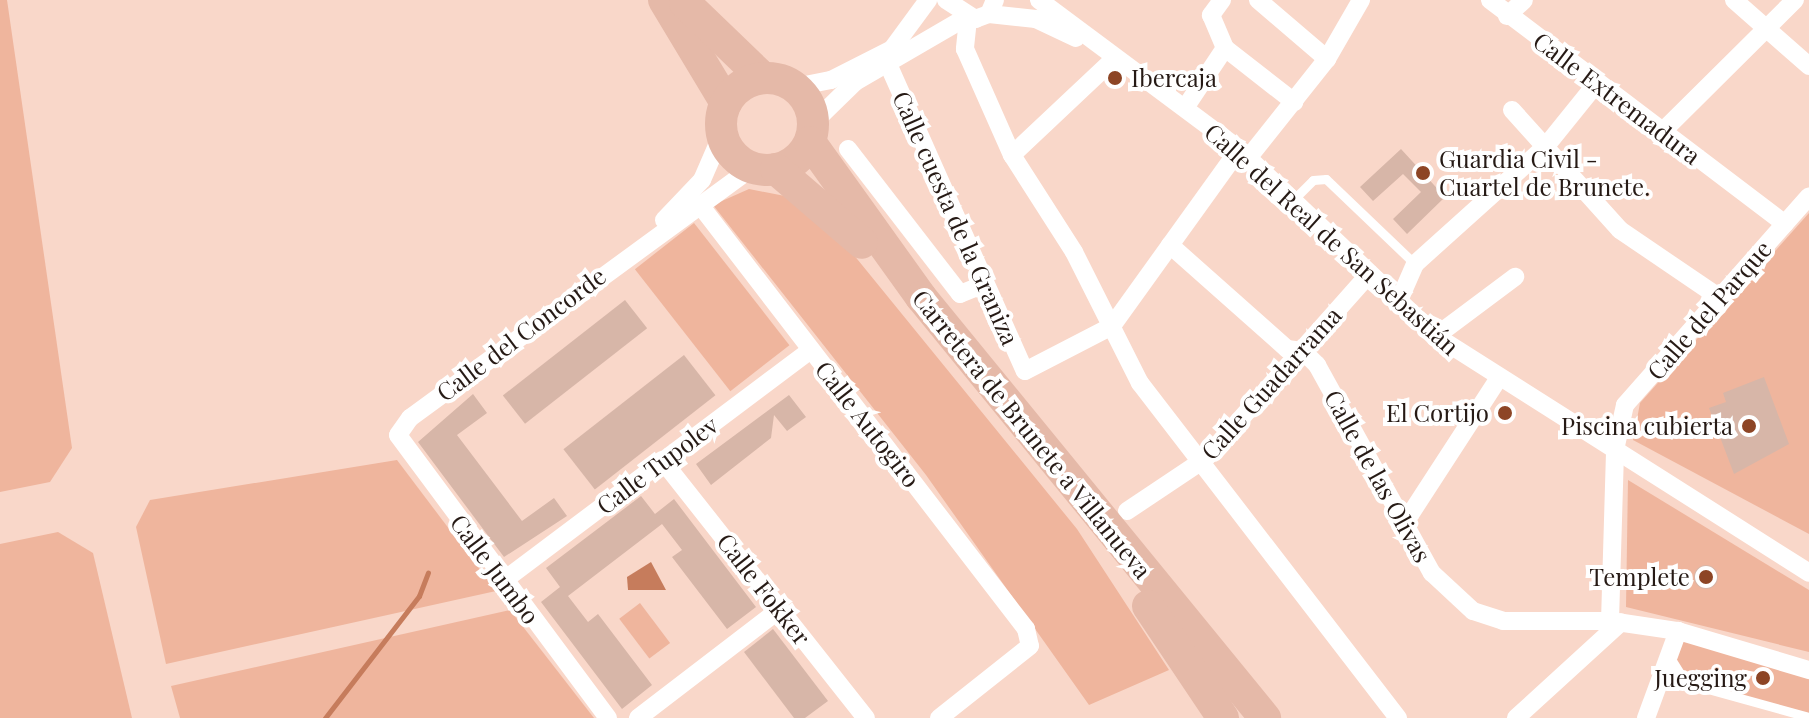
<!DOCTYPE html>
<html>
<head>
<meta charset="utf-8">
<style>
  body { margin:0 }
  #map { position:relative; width:1809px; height:718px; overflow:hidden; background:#f9d7c9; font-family:"Playfair Display",serif }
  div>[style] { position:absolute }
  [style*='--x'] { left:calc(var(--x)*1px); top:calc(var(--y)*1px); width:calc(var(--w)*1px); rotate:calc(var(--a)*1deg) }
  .green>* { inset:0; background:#efb59d; transform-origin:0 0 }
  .water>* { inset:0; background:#c67c5c }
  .stream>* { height:5px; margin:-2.5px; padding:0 2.5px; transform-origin:2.5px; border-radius:2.5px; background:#c67c5c }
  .building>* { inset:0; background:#d7b6a8; transform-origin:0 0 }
  .round { border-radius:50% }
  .lane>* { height:9px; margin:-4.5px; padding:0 4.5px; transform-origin:4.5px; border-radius:4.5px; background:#fff }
  .street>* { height:18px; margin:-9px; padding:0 9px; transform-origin:9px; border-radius:9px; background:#fff }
  .highway>* { height:32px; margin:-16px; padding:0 16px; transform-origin:16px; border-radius:16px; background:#e5b9a8 }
  .highway>.ring { margin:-16px; padding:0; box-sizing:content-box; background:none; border:32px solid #e5b9a8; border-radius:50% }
  .dots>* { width:22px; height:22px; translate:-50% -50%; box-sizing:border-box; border:4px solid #fff; border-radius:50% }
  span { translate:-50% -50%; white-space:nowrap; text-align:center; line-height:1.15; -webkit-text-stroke:8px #fff; paint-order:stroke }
  .poi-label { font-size:24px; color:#261a15 }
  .left { translate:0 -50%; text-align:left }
  .right { translate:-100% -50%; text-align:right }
  .street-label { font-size:24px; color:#261a15 }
</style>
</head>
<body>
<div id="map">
  <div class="green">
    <i style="clip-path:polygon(0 0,7px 0,72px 448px,50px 482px,0 492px)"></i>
    <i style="clip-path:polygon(749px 189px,785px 196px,827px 222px,1077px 529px,1169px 670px,1089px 705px,926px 475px,713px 205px)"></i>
    <i style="clip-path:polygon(1809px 213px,1809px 534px,1633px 440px,1640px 403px)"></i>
    <i style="left:694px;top:223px;width:155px;height:75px;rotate:52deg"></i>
    <i style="clip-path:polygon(397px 460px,496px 591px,166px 664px,136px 527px,150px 500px)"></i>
    <i style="clip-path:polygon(1628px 480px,1809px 590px,1809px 652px,1626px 607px)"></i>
    <i style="clip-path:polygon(58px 532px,93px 553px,132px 718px,0 718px,0 544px)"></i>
    <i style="left:640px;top:603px;width:50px;height:26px;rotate:53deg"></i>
    <i style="clip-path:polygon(510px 610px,594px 718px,180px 718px,171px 686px)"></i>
    <i style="clip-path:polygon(1678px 631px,1809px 670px,1809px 717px,1686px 683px,1671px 660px)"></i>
  </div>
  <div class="water">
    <i style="clip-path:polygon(651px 562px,666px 590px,628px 590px,627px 577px)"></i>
  </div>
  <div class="stream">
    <i style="--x:325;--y:718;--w:154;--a:-52.4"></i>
    <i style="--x:419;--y:596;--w:25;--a:-69"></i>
  </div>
  <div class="building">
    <i style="clip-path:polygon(1401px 149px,1445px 197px,1407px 234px,1393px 219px,1421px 192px,1403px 174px,1373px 201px,1360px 187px)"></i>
    <i style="left:625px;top:300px;width:36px;height:155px;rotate:52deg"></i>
    <i style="left:684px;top:355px;width:51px;height:153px;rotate:52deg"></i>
    <i style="clip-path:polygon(1764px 377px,1789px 444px,1734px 474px,1709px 408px,1726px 402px,1723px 393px)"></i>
    <i style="clip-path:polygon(473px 394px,487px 413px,457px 435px,522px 521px,554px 498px,567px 516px,504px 557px,418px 442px)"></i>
    <i style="clip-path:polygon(789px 395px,806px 417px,787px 431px,774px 415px,771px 438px,711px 485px,696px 464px)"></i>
    <i style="clip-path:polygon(641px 496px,655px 514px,674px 499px,756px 607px,727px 629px,672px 557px,682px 550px,662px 524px,568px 596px,588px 622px,598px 614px,652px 685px,622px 709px,541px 602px,560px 587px,546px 568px)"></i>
    <i class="round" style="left:1694px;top:565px;width:24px;height:24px"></i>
    <i style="clip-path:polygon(773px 629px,828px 701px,805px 718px,794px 718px,744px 652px)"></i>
  </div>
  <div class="lane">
    <i style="--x:1293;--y:200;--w:28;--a:-45"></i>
    <i style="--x:1313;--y:180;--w:13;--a:-4"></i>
    <i style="--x:1326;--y:179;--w:123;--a:43.7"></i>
    <i style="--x:1671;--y:659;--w:28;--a:58"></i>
    <i style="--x:1686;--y:683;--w:128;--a:15.5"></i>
  </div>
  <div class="street">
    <i style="--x:946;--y:0;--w:35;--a:33"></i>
    <i style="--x:975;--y:19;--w:15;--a:-20"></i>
    <i style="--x:989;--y:14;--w:15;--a:-67"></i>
    <i style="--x:1039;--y:0;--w:249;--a:36.7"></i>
    <i style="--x:1239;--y:149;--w:272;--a:43.5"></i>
    <i style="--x:1436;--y:336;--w:442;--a:32.4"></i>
    <i style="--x:1222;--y:0;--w:19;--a:126"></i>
    <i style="--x:1211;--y:15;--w:36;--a:67"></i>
    <i style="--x:1225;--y:48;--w:88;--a:38"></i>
    <i style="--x:1258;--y:0;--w:91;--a:40.5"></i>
    <i style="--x:1490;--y:0;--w:370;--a:37.2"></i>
    <i style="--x:1734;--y:0;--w:100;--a:41.3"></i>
    <i style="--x:989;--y:14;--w:47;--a:6.1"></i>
    <i style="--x:1036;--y:19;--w:44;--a:25.4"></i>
    <i style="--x:1507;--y:16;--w:23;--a:-43"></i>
    <i style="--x:968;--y:19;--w:30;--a:96"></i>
    <i style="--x:965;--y:49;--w:116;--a:66.1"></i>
    <i style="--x:1012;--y:155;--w:115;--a:57.4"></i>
    <i style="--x:1074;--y:252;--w:147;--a:63.3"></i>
    <i style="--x:1140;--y:383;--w:423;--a:52.4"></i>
    <i style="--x:888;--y:64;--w:336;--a:66"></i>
    <i style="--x:1025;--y:371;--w:98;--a:-27.3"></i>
    <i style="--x:1112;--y:326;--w:218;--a:-54.3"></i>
    <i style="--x:795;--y:87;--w:37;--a:-11"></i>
    <i style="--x:831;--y:80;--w:68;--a:-26.9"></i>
    <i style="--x:892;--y:49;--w:61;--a:-53.7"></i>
    <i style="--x:1185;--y:108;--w:72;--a:-56.3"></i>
    <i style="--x:1512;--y:110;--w:161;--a:48"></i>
    <i style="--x:1620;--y:230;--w:121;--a:34.2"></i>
    <i style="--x:814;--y:122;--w:57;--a:-44.3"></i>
    <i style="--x:855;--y:82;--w:127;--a:-30.2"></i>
    <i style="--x:1663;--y:131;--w:186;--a:-44.8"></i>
    <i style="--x:848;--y:149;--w:183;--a:52.3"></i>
    <i style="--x:960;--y:294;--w:24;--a:-22"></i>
    <i style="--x:1012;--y:155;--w:140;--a:-43.3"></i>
    <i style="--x:1249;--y:157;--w:125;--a:-51.5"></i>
    <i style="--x:1327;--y:59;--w:68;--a:-60"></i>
    <i style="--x:700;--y:205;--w:535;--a:52.44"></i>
    <i style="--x:1026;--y:629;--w:17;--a:77"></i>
    <i style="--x:1030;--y:646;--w:116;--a:141.6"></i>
    <i style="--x:664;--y:220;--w:55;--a:-46.5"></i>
    <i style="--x:702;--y:180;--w:50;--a:-66.5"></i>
    <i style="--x:1170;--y:245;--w:157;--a:41.6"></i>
    <i style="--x:1287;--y:349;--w:16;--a:7"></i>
    <i style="--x:1303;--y:351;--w:20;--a:45"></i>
    <i style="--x:1317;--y:365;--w:238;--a:61.1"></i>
    <i style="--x:1432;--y:573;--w:56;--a:42.8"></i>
    <i style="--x:1473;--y:611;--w:32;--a:18"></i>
    <i style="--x:1503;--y:621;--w:107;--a:0"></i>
    <i style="--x:1610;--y:621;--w:69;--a:8.4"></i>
    <i style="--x:1678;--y:631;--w:137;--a:16.6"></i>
    <i style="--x:1398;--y:303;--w:43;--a:-66.4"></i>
    <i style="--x:1415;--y:264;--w:176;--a:-42"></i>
    <i style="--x:1546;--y:146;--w:80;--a:-51.1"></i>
    <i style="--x:1436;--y:336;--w:99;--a:-36.8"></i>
    <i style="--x:662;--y:460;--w:329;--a:51.7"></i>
    <i style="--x:1127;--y:511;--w:94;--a:-33.7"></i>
    <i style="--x:1205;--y:459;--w:247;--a:-48.4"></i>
    <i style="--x:1404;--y:524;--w:171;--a:-57"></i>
    <i style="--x:503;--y:581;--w:385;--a:-36.9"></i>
    <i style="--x:1610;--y:621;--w:171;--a:-88.3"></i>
    <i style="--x:1615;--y:450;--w:46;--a:-77.5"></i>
    <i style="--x:1625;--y:405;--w:278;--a:-48.6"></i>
    <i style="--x:608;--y:718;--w:352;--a:-126.6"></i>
    <i style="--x:398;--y:435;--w:21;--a:-55"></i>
    <i style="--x:410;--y:418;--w:423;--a:-36.2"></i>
    <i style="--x:638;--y:718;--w:179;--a:-37.5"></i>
    <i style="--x:1516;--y:718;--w:142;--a:-42.4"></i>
    <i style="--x:1646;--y:718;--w:93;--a:-69.8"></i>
  </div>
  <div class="highway">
    <i style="--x:664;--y:0;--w:120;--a:59"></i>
    <i style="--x:685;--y:3;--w:108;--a:43.9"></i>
    <i class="ring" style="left:721px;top:78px;width:60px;height:60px"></i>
    <i style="--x:810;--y:142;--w:191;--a:54.4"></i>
    <i style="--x:921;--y:297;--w:544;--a:50.75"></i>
    <i style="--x:776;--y:169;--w:113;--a:40.7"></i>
    <i style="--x:1148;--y:606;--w:135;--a:56.2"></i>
  </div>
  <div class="dots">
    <i style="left:1115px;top:78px;background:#8d4525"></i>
    <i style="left:1423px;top:173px;background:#8d4525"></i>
    <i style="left:1505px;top:413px;background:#8d4525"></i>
    <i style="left:1749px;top:426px;background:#8d4525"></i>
    <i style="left:1706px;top:577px;background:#8d4525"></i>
    <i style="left:1763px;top:678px;background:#8d4525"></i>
  </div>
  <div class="poi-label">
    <span class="left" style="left:1131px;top:78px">Ibercaja</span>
    <span class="left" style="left:1439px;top:173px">Guardia Civil -<br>Cuartel de Brunete.</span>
    <span class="right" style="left:1489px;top:413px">El Cortijo</span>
    <span class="right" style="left:1733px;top:426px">Piscina cubierta</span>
    <span class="right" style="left:1690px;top:577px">Templete</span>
    <span class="right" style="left:1747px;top:678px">Juegging</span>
  </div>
  <div class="street-label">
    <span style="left:1617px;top:98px;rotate:37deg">Calle Extremadura</span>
    <span style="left:956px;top:218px;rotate:66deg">Calle cuesta de la Graniza</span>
    <span style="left:1332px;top:239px;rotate:42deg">Calle del Real de San Sebastián</span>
    <span style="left:1709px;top:310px;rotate:-49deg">Calle del Parque</span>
    <span style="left:521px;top:334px;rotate:-37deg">Calle del Concorde</span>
    <span style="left:1271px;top:383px;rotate:-48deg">Calle Guadarrama</span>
    <span style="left:868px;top:424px;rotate:52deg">Calle Autogiro</span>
    <span style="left:1032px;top:434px;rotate:51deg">Carretera de Brunete a Villanueva</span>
    <span style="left:657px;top:465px;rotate:-37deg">Calle Tupolev</span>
    <span style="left:1378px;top:476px;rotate:61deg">Calle de las Olivas</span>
    <span style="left:495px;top:569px;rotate:53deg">Calle Jumbo</span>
    <span style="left:764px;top:589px;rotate:52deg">Calle Fokker</span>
  </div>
</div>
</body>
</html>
